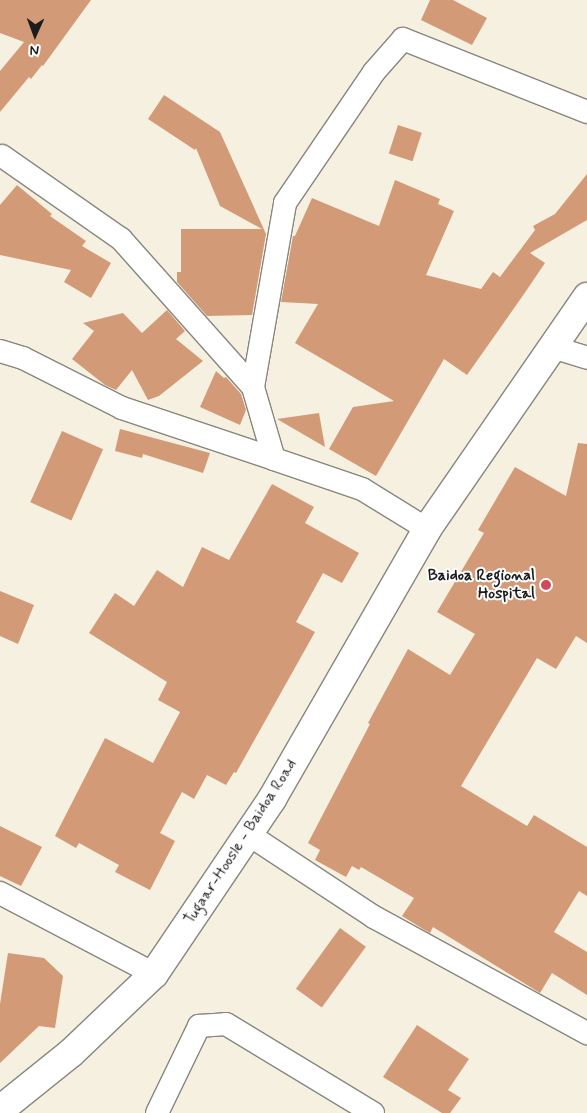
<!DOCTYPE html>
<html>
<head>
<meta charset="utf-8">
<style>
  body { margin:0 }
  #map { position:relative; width:587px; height:1113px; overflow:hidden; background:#f5f0e0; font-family:Mynerve,sans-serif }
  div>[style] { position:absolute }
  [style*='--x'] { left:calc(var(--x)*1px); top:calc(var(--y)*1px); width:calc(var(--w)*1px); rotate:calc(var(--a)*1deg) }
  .building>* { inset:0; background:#d39a77; transform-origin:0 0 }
  .roads { filter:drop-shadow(1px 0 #88867e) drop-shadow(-1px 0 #88867e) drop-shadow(0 1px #88867e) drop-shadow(0 -1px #88867e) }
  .minor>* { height:22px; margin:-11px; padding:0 11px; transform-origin:11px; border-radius:11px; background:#fff }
  .secondary>* { height:28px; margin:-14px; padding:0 14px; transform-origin:14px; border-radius:14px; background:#fff }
  .dots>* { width:14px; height:14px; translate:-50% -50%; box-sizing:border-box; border:2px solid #fff; border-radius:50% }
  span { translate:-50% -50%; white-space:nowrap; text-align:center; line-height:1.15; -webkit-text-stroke:4px #fff; paint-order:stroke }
  .poi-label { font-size:16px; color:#1c1c1c; font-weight:700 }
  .right { translate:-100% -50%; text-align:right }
  .street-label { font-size:16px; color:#1c1c1c }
  .north { position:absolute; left:10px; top:10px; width:50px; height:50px; -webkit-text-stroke:4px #fff; paint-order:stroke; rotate:182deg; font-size:14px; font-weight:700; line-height:20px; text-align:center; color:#1c1c1c }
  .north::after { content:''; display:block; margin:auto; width:18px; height:22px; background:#1c1c1c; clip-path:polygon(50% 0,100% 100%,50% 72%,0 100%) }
</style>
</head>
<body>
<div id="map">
  <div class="building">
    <i style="clip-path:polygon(0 0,91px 0,43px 66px,42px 65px,31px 79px,29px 77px,0 112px,0 71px,24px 42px,0 33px)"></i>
    <i style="clip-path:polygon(430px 0,453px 0,487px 18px,472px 45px,421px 20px)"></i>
    <i style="clip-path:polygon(164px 95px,220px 132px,266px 234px,252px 315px,207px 316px,177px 282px,177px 272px,181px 272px,181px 229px,262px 229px,220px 206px,196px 148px,195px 150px,148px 119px)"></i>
    <i style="left:398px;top:125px;width:25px;height:30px;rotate:18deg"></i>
    <i style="clip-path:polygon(587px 174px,587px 220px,530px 253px,545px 263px,524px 294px,467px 375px,444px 359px,376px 476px,329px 449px,353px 407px,394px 401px,295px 343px,318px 304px,281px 302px,293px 236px,295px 236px,312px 198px,379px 226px,395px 180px,440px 199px,438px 204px,454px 211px,426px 275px,481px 289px,493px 272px,500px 277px,535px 230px,533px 226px,555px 214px)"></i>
    <i style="clip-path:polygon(17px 185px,52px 214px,50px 216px,86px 241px,82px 246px,111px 263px,91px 298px,64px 282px,71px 270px,0 255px,0 205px)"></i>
    <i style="clip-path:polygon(167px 310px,185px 331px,176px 339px,203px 361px,159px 396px,148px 400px,132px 370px,116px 390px,105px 385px,72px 359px,94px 331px,83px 323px,123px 313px,142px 333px)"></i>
    <i style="clip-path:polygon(216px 371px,224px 378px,226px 377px,241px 394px,246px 410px,240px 425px,200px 407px)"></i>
    <i style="clip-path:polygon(319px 413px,325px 447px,277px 419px)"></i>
    <i style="clip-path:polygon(120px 429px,210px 453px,203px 473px,143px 454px,142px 458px,115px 451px)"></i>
    <i style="left:62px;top:431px;width:45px;height:78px;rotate:24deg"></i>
    <i style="clip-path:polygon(578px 443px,587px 444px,587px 643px,576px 636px,556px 669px,537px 658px,461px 786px,527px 826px,534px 815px,587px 847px,587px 896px,579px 891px,554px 932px,587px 952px,587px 995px,552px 973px,540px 993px,433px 927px,430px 933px,423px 929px,402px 916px,414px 898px,361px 867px,359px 870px,352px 866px,346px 877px,315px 860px,320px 850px,308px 843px,370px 724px,368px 723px,408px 649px,450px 675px,475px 634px,437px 612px,484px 533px,478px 530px,515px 467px,566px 496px)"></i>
    <i style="clip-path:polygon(272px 484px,314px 507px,305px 523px,359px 553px,342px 583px,323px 573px,296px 622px,315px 632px,236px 773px,234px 772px,226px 785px,207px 775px,194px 799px,182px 792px,160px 833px,175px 841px,150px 890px,115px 872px,119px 865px,79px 843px,76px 848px,55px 836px,105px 738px,153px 763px,180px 712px,158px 700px,167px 682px,89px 633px,115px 593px,134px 606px,157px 570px,183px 587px,202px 547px,229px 560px)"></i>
    <i style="clip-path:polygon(0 591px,34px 605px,18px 644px,0 636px)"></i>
    <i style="clip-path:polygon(0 826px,42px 847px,21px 886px,0 876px)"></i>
    <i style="left:340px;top:928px;width:32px;height:75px;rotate:36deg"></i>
    <i style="clip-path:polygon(8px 953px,44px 958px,63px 976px,55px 1028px,39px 1026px,0 1063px,0 1004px)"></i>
    <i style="clip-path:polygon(417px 1025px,469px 1059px,448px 1090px,461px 1098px,450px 1113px,442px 1113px,383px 1077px)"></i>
  </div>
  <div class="roads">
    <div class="minor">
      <i style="--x:2;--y:156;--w:145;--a:34.9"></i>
      <i style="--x:121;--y:239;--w:198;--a:48.3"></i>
      <i style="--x:552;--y:347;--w:37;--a:17"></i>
      <i style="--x:0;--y:351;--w:24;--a:17"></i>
      <i style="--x:23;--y:358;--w:111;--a:26.8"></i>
      <i style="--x:122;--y:408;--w:160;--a:18.5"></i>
      <i style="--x:427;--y:529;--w:76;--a:-148.4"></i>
      <i style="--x:362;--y:489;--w:93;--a:-161.2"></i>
      <i style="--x:274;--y:459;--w:75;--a:-106.3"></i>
      <i style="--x:253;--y:387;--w:187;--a:-80.1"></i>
      <i style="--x:285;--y:203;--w:158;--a:-55.8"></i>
      <i style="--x:374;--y:72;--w:44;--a:-48.7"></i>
      <i style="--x:403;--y:39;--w:198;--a:21.6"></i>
      <i style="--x:248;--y:834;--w:151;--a:33.4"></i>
      <i style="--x:374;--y:917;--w:243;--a:28.6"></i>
      <i style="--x:0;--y:893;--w:174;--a:27.7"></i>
      <i style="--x:157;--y:1113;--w:97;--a:-64.2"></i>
      <i style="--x:199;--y:1026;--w:27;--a:-4"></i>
      <i style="--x:226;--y:1024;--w:172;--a:31.2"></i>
    </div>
    <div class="secondary">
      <i style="--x:0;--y:1110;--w:91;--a:-38.8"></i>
      <i style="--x:71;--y:1053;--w:115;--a:-43.6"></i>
      <i style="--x:154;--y:974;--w:211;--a:-56"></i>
      <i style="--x:272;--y:799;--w:311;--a:-60.1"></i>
      <i style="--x:427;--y:529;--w:282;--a:-55.4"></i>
    </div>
  </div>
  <div class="dots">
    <i style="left:546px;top:585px;background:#d1495b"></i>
  </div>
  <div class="poi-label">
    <span class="right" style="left:535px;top:585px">Baidoa Regional<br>Hospital</span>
  </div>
  <div class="street-label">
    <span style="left:241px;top:842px;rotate:-57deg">Tugaar-Hoosle - Baidoa Road</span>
  </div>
  <div class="north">N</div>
</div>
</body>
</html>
